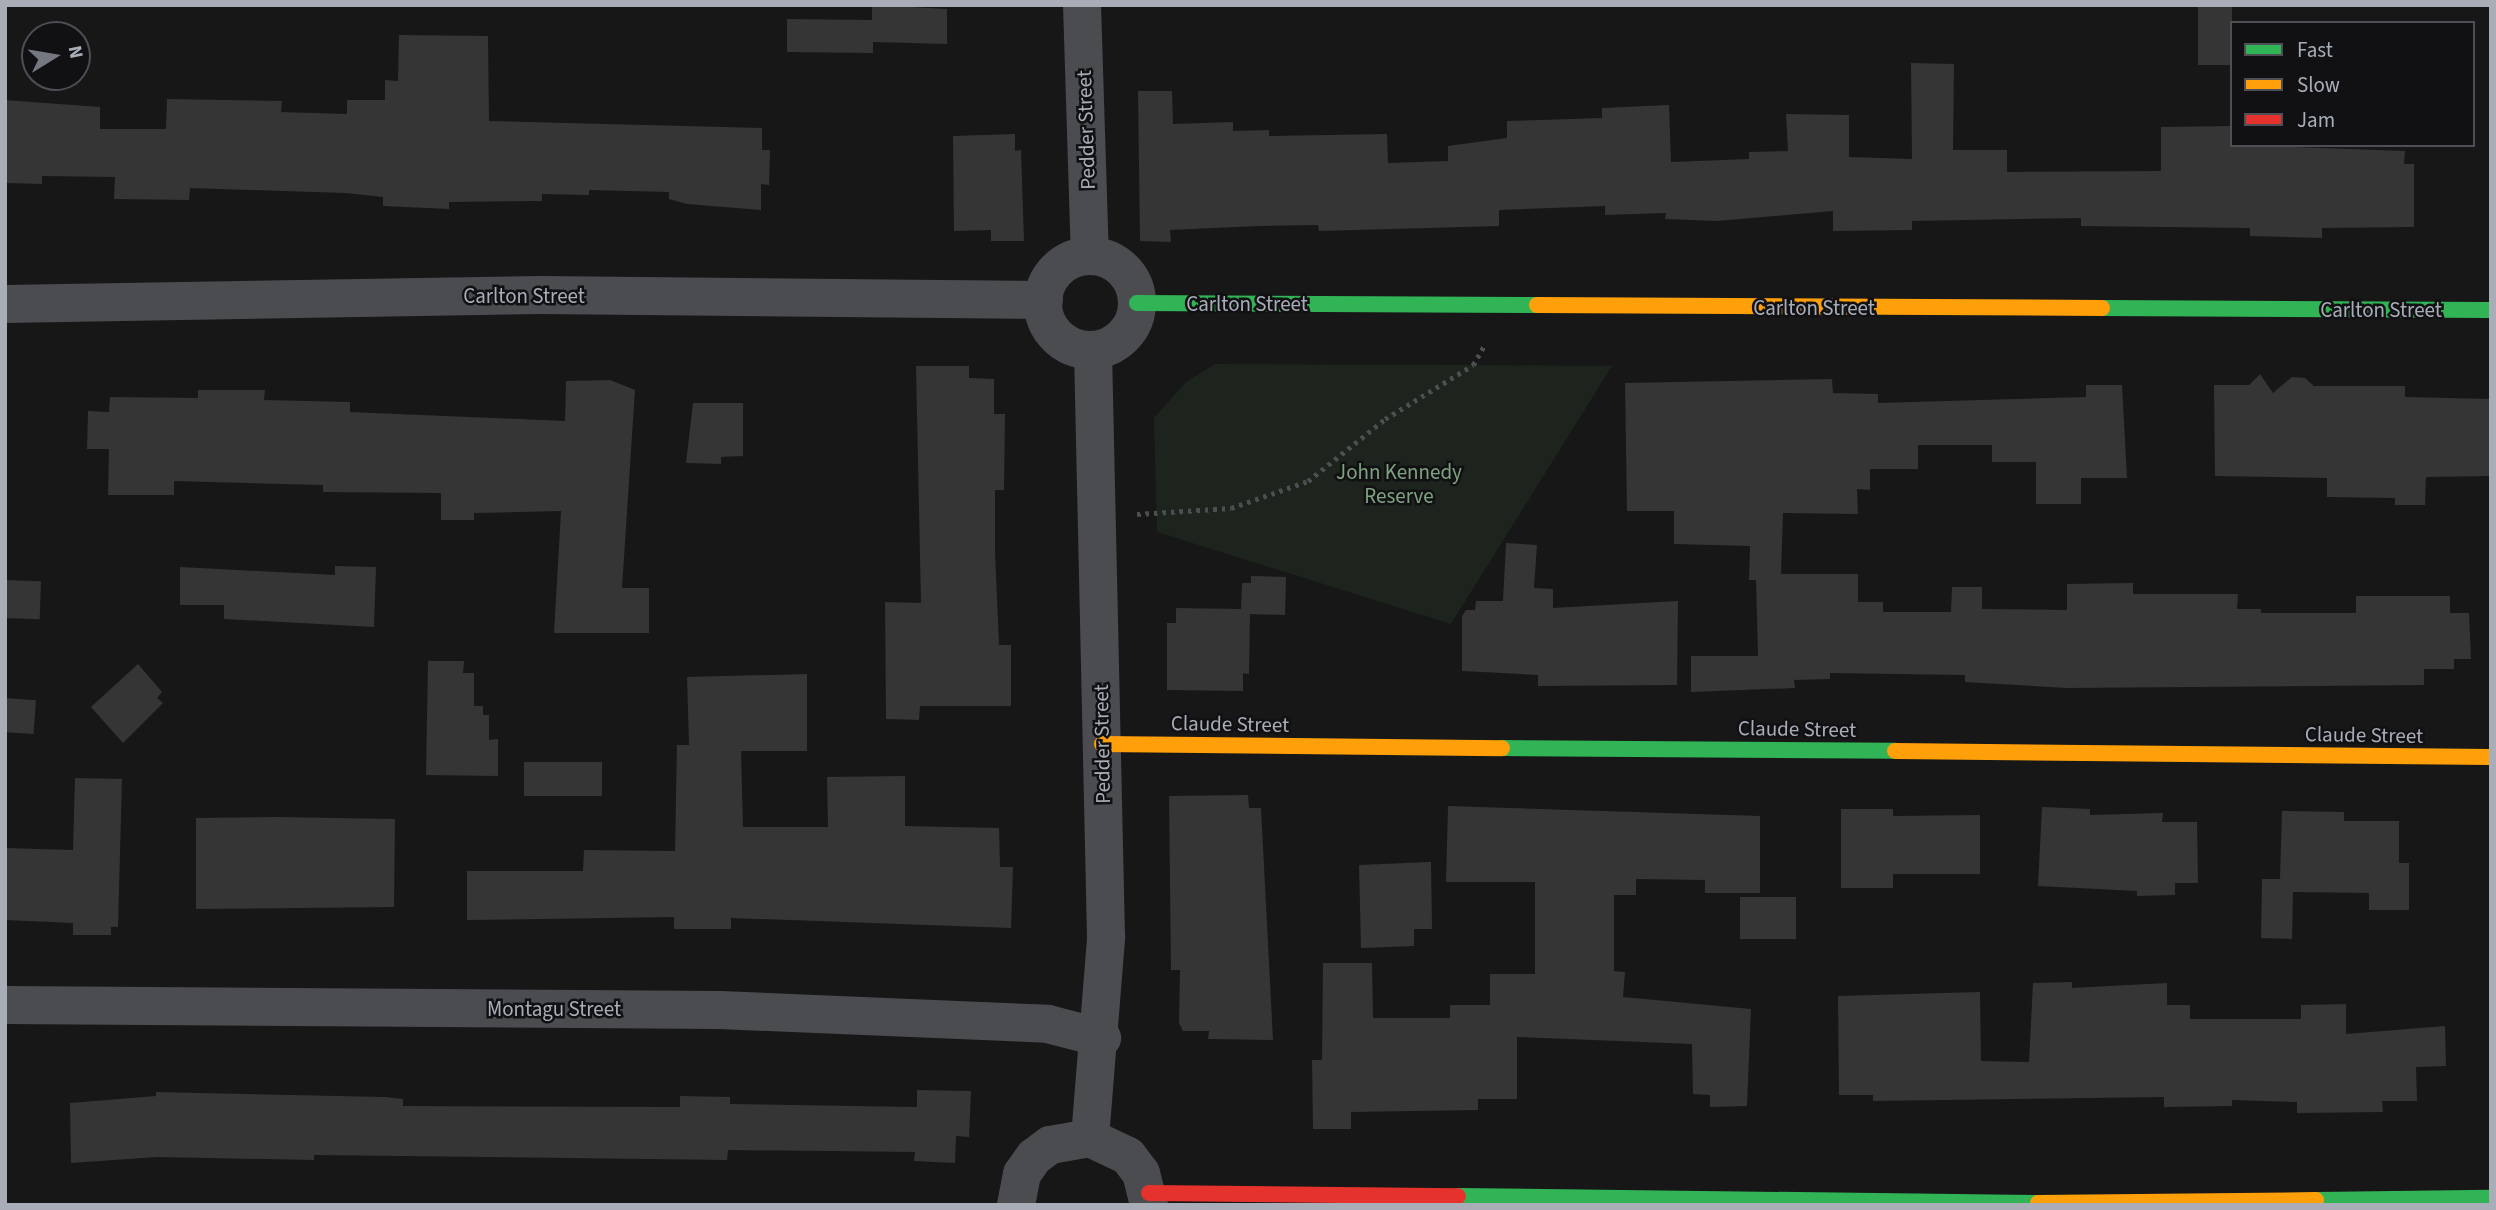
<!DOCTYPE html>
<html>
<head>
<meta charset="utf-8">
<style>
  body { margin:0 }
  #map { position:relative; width:2496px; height:1210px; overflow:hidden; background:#171717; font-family:"Source Sans 3",sans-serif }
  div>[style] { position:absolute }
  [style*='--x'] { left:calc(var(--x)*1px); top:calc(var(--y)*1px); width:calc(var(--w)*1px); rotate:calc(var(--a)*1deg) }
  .green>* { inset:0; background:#1d241e }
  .building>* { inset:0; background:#353536; transform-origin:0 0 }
  .path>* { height:4.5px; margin-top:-2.25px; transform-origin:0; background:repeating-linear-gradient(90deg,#4d4e52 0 3.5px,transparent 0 8.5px) }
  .street>* { height:38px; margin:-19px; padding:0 19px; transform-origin:19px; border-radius:19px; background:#4b4c50 }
  .street>.ring { margin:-19px; padding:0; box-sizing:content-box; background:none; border:38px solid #4b4c50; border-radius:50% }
  .fast>* { height:16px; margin:-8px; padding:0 8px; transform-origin:8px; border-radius:8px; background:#30b455 }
  .slow>* { height:16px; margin:-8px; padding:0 8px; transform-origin:8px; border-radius:8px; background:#ff9f0a }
  .jam>* { height:16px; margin:-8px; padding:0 8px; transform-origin:8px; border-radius:8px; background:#e5322d }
  span { translate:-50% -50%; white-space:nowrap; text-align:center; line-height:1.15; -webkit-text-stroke:5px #111113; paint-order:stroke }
  .street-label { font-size:21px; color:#a8adb8 }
  .park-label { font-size:21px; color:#7fa381 }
  .frame { position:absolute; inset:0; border:7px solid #a8adb8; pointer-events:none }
  .legend { position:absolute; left:2230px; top:21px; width:245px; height:126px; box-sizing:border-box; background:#111113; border:2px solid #4d4f55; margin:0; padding:9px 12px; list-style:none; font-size:21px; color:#a8adb8 }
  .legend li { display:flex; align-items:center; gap:14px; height:35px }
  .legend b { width:35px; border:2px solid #4d4f55 }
  .north { position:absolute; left:21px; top:21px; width:70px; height:70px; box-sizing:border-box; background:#111113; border:2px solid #4d4f55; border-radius:50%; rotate:79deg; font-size:19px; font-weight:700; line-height:28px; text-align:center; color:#a8adb8 }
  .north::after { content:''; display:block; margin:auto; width:24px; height:32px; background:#757880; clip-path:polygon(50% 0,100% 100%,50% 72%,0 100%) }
</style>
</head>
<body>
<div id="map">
  <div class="green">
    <i style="clip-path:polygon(1215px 364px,1473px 365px,1612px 366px,1451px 624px,1157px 532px,1154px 418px,1186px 382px)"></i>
  </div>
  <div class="building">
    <i style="clip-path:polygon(872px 5px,947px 9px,947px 44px,873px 42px,873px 53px,787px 52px,787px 19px,872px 20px)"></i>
    <i style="left:2198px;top:5px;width:34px;height:60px"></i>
    <i style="clip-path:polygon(399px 35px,488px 36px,489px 121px,762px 128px,762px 150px,770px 150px,769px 185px,761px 184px,761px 210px,687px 204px,669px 199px,669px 192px,589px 190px,589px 195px,542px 194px,542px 201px,449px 202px,449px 209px,383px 206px,383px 197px,345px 193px,190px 188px,189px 200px,114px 199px,115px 177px,42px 176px,42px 184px,5px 183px,5px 100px,100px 107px,100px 129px,166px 129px,167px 99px,282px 101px,281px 112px,347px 114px,347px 100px,385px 100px,385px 80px,398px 81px)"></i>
    <i style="clip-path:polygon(1911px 63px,1954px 64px,1953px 150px,2007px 150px,2007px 172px,2161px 171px,2161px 127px,2232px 126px,2232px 145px,2405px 151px,2404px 164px,2414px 164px,2414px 227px,2322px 228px,2322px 238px,2250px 236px,2250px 228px,2081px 226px,2081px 218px,1912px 221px,1912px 230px,1833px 231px,1833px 211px,1717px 221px,1665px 219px,1666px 213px,1605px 215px,1605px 206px,1499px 210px,1499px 226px,1319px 231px,1318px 225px,1258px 226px,1170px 230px,1171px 242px,1140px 241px,1138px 91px,1172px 91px,1173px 124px,1233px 122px,1233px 131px,1269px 130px,1269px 136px,1387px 134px,1388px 163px,1448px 161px,1448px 146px,1507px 138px,1507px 121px,1602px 118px,1602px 108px,1669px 105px,1671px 162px,1749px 159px,1749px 152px,1788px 151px,1786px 114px,1849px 115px,1849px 157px,1912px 159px)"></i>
    <i style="clip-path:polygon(1015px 134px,1015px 151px,1021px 150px,1024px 241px,991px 241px,991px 230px,954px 231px,953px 136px)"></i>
    <i style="clip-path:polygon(916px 366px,969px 366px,969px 378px,994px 379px,994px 414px,1005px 414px,1004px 490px,995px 490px,995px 552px,999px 645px,1011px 645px,1011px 706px,920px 706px,919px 720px,886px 719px,885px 602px,921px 603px)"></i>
    <i style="clip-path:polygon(2260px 374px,2273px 393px,2292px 377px,2305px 378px,2314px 386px,2405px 386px,2405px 397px,2491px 399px,2491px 476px,2426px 477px,2425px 505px,2395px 505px,2395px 498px,2327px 497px,2327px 478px,2215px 476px,2214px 385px,2249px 385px)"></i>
    <i style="clip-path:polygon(1832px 379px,1833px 393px,1878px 394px,1878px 403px,2086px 397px,2086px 385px,2122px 385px,2127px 478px,2081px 478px,2081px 504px,2036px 504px,2036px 462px,1992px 462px,1992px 445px,1918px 445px,1918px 469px,1870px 469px,1870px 490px,1857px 489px,1858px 514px,1783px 513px,1781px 574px,1858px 574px,1858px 602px,1883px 602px,1883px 612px,1951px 612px,1952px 587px,1982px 587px,1982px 609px,2067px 610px,2067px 584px,2133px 583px,2133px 594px,2238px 594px,2237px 609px,2261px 609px,2261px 613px,2356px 613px,2356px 596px,2450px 596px,2450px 613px,2469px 613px,2471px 659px,2454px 659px,2454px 669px,2424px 669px,2424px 685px,2067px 688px,1965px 682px,1965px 675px,1830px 673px,1830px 679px,1794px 680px,1795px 688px,1691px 692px,1691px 656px,1758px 656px,1756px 580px,1749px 580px,1750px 546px,1674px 544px,1674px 511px,1627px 511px,1625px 383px)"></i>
    <i style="clip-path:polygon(610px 380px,635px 390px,622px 588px,649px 588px,649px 633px,554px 633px,561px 511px,474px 513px,474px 520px,441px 520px,441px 493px,323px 492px,323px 485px,174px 481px,174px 495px,108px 495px,109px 449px,87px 449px,88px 411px,109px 412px,110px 397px,198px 398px,198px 390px,265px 390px,264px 400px,350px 402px,350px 412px,565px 421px,566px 381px)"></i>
    <i style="clip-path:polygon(693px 403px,743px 403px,743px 456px,721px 457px,721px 464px,686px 463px)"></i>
    <i style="clip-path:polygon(1506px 543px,1537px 545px,1534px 588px,1553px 589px,1553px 608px,1678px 601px,1677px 685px,1538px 686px,1538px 675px,1462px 671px,1462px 616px,1466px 610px,1475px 610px,1476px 601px,1503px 601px)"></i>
    <i style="clip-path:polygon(335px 566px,376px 567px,374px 627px,224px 619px,224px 605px,180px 605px,180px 567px,335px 575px)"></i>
    <i style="clip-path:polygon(1251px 576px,1286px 577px,1285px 615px,1250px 614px,1249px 674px,1243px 673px,1243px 691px,1167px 690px,1167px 623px,1176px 623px,1176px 608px,1241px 609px,1242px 583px,1251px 583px)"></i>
    <i style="left:5px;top:580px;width:36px;height:38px;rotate:2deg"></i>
    <i style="clip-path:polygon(428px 661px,464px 661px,463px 673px,474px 673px,474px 706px,483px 706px,483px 715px,489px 715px,489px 740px,498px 739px,498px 776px,426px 775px)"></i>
    <i style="clip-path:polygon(138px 664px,162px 692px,157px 698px,163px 703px,123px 743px,91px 707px)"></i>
    <i style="clip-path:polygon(807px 674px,807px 751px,741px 751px,743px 827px,828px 827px,827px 777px,905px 776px,905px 826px,999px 828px,1000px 867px,1013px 867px,1011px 928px,731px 918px,731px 929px,674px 929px,674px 917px,467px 920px,467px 871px,583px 871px,584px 850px,675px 851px,677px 745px,689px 745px,687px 677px)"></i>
    <i style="left:5px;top:698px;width:31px;height:34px;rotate:4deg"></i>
    <i style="left:602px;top:762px;width:34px;height:78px;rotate:90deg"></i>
    <i style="clip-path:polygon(75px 778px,122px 779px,118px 927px,111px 927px,111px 935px,73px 935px,73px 923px,5px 920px,5px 848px,73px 850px)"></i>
    <i style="clip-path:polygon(1248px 795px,1249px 808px,1261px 808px,1273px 1040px,1208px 1039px,1209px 1031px,1183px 1031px,1179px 1023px,1180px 970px,1171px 970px,1169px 796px)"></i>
    <i style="clip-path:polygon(1448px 806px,1760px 816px,1760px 893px,1705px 893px,1705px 880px,1636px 879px,1636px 895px,1614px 895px,1614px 971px,1625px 972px,1623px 997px,1751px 1009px,1747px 1106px,1710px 1107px,1710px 1095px,1693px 1094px,1692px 1044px,1517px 1037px,1517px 1099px,1478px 1099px,1478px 1110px,1351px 1112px,1351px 1129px,1313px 1129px,1312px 1060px,1322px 1060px,1323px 963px,1372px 963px,1373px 1018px,1450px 1018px,1450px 1005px,1490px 1005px,1490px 974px,1535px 974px,1535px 882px,1446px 882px)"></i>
    <i style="clip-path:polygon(2042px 807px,2090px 809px,2090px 815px,2163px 813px,2162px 822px,2197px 822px,2198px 883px,2175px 883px,2175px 895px,2137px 896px,2137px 891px,2038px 886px)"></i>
    <i style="clip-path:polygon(1841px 809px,1893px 809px,1893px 816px,1980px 815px,1980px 874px,1893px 874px,1893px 888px,1841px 888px)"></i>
    <i style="clip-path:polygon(2282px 811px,2344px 812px,2344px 821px,2399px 821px,2399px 863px,2409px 863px,2409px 910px,2369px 910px,2369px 893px,2293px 892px,2292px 939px,2261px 938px,2262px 879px,2280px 879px)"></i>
    <i style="clip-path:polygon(278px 817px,395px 819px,394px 907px,196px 909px,196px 818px)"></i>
    <i style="clip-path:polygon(1431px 862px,1432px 929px,1414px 929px,1414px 946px,1361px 948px,1359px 865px)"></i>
    <i style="left:1740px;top:897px;width:56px;height:42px"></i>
    <i style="clip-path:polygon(2072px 982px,2072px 988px,2167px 983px,2167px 1005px,2190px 1005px,2190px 1019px,2301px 1019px,2301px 1005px,2346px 1004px,2346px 1034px,2445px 1026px,2446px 1066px,2416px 1067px,2417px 1101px,2382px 1101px,2383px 1112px,2297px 1113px,2297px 1102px,2232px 1100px,2232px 1106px,2164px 1107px,2164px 1097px,1873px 1101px,1873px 1095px,1839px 1095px,1838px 996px,1980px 992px,1981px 1061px,2029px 1062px,2033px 983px)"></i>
    <i style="clip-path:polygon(917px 1090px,971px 1091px,969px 1137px,956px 1136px,955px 1163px,914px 1161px,915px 1152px,728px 1150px,727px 1160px,314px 1155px,314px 1160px,157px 1157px,71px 1163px,70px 1103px,156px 1096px,156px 1092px,385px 1097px,403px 1099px,403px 1106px,680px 1107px,680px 1096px,730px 1097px,730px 1104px,917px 1107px)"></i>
  </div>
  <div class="path">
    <i style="--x:1137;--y:514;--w:94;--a:-3.7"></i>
    <i style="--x:1231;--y:508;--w:82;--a:-19.3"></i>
    <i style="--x:1308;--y:481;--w:99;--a:-38.8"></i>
    <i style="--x:1385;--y:419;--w:103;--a:-31.5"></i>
    <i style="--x:1473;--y:365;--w:22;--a:-60"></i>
  </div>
  <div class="street">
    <i style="--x:1082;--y:5;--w:251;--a:88.2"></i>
    <i class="ring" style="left:1043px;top:256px;width:56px;height:56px"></i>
    <i style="--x:5;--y:304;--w:536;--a:-0.96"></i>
    <i style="--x:541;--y:295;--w:503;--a:0.57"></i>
    <i style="--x:5;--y:1005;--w:714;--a:0.4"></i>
    <i style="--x:719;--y:1010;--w:329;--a:2.4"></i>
    <i style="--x:1048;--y:1024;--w:56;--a:14.5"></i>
    <i style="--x:1090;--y:1138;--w:202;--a:-85.4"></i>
    <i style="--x:1106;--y:937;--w:587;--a:-91.27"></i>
    <i style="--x:1016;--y:1205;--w:32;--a:-79"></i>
    <i style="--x:1022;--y:1174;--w:21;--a:-55"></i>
    <i style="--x:1034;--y:1157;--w:20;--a:-37"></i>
    <i style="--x:1050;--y:1145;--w:41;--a:-9.9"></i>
    <i style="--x:1090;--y:1138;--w:42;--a:25.3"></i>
    <i style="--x:1128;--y:1156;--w:21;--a:53"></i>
    <i style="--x:1141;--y:1173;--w:33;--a:76"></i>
  </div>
  <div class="fast">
    <i style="--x:1137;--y:303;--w:400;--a:0.3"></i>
    <i style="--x:2102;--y:308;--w:389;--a:0.3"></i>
    <i style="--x:1502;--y:748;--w:393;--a:0.4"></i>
    <i style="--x:1458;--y:1196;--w:580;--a:0.69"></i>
    <i style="--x:2316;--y:1200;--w:175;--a:-0.7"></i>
  </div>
  <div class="slow">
    <i style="--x:1537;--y:305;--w:565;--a:0.3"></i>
    <i style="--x:1102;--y:744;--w:400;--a:0.6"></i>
    <i style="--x:1895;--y:751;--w:596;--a:0.58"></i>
    <i style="--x:2038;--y:1203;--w:278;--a:-0.6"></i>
  </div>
  <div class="jam">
    <i style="--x:1149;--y:1193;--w:309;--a:0.6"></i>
  </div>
  <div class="street-label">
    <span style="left:1086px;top:130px;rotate:-92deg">Pedder Street</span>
    <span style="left:524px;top:296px">Carlton Street</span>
    <span style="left:1247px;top:304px">Carlton Street</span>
    <span style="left:1814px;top:308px">Carlton Street</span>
    <span style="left:2381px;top:310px">Carlton Street</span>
    <span style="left:1230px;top:724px;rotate:1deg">Claude Street</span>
    <span style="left:1797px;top:729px;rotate:1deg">Claude Street</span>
    <span style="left:2364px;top:735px;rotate:1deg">Claude Street</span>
    <span style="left:1102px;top:744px;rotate:-91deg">Pedder Street</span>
    <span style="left:554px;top:1009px">Montagu Street</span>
  </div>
  <div class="park-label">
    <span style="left:1399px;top:484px">John Kennedy<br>Reserve</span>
  </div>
  <div class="frame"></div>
  <ul class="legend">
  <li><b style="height:9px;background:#30b455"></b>Fast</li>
  <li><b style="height:9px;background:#ff9f0a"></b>Slow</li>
  <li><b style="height:9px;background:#e5322d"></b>Jam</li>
  </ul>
  <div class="north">N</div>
</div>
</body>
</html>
